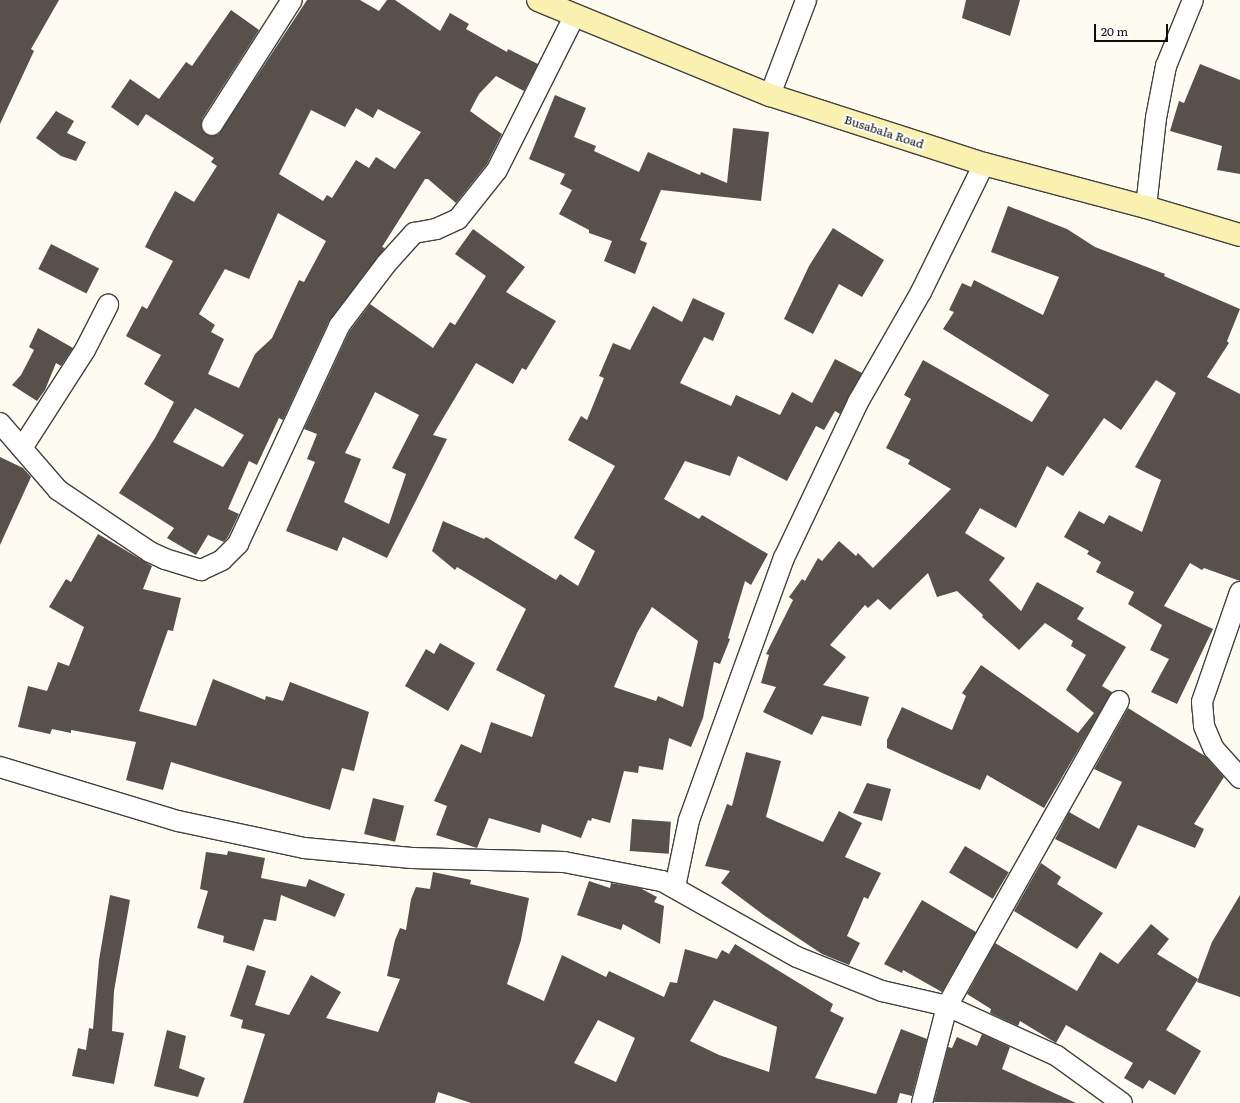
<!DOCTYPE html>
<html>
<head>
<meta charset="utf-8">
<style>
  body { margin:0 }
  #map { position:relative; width:1240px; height:1103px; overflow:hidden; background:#fefbf1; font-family:Literata,serif }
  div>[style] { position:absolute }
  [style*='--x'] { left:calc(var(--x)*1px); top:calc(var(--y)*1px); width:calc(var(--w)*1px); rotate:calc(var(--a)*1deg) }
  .building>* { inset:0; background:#57504b; transform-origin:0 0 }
  .roads { filter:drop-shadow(1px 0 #414141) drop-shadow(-1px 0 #414141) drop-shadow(0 1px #414141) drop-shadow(0 -1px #414141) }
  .street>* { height:20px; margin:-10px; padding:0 10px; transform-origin:10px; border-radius:10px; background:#fff }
  .secondary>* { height:22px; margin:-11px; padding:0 11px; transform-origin:11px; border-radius:11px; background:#faf1b0 }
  span { translate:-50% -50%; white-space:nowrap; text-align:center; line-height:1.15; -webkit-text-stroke:4px #fff; paint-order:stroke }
  .street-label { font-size:12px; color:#0e0e0e }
  .scale { position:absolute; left:1094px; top:24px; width:74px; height:18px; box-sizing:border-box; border:2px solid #0e0e0e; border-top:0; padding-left:5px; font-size:12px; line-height:14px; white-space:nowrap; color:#0e0e0e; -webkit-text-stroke:3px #fff; paint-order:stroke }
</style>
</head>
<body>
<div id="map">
  <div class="building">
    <i style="clip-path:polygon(0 0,59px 0,31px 49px,34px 51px,0 124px)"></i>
    <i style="clip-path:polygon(evenodd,307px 0,360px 0,379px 11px,387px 0,395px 0,440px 31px,450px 13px,469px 24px,466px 29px,507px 52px,508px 49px,538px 64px,524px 91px,496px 76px,479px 94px,470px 111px,502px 134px,487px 164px,456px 203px,428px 179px,425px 179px,382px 247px,385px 248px,329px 321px,283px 420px,279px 418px,257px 465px,249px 461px,228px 509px,239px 514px,228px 537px,224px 542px,208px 535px,196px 555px,167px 538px,174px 528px,119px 493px,155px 438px,174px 402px,144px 384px,161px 355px,126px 336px,142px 306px,147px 309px,173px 261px,145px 247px,153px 231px,175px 191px,194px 202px,217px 166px,211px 162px,214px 158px,146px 114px,138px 126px,111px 107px,130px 79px,159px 99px,186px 62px,192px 66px,231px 10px,259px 30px,202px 119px,202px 130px,206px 134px,218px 135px,307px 0,356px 108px,373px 118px,378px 109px,421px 132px,395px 169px,376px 157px,369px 168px,356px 160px,332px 198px,327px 195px,323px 201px,279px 174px,311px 110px,345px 127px,356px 108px,307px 0,278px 213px,326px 241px,304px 282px,299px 280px,272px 338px,255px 354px,239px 388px,208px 374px,224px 339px,211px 332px,215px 325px,199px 314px,225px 269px,249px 279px,278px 213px,307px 0,195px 408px,244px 435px,223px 467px,173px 442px,195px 408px)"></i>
    <i style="clip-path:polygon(966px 0,1020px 0,1010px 36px,962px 18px)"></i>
    <i style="clip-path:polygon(1200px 64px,1240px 80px,1240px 174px,1217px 170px,1222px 146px,1170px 131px,1179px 101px,1184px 103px)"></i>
    <i style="clip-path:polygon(555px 95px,586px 108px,574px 137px,596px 146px,594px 151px,639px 172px,648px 152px,700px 175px,701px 172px,727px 183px,733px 128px,769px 132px,761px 201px,661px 190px,640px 240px,647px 243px,635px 274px,604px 261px,612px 241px,589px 233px,589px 230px,559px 214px,572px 190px,560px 184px,565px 174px,529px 159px)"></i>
    <i style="clip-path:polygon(56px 111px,74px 121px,67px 133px,86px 142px,76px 161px,61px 156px,36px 138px)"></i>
    <i style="clip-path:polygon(1008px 206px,1067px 229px,1095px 247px,1165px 274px,1164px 276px,1240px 309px,1227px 341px,1229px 343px,1207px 377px,1240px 394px,1240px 581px,1204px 568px,1202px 570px,1190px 563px,1164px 606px,1213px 629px,1177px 704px,1151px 692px,1169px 659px,1150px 650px,1162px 625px,1128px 604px,1134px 592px,1096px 572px,1101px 562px,1087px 554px,1089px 551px,1064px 537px,1079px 511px,1104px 524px,1109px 515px,1142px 532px,1161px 480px,1135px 467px,1176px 393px,1156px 380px,1121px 430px,1104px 418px,1063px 476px,1047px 466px,1016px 528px,980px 508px,965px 533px,1005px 558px,989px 580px,1021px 611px,1037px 582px,1084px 608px,1077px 619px,1126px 647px,1102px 686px,1112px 692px,1044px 808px,987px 775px,980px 790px,887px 748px,887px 740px,902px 707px,952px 730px,966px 696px,962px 693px,981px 665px,1078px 733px,1094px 713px,1066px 690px,1086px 655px,1071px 646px,1073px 641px,1045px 623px,1019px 650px,982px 617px,983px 615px,957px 591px,937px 597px,928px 573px,890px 610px,878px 599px,868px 608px,865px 605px,830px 645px,846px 657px,823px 685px,869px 697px,861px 726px,822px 716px,812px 735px,763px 712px,776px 687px,761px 683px,769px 655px,766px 654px,793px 600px,789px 597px,802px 579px,805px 581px,818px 558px,822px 561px,839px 541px,856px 556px,858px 553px,873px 568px,951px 489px,908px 464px,910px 460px,886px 448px,911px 399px,904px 395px,923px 360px,1032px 422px,1049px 395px,943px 329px,954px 312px,949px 310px,962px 283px,971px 287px,974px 280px,1043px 315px,1059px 277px,991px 252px)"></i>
    <i style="clip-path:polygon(833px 228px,884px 260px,862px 297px,839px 284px,813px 334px,784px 319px,809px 266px)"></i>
    <i style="clip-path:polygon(evenodd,473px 229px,525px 267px,506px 292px,556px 321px,526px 370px,522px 368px,513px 384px,476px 363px,433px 435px,447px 439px,387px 558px,343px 537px,337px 551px,286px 531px,315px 462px,307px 459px,317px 434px,304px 429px,349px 332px,370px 304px,433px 348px,450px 322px,455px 325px,486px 276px,455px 254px,473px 229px,375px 392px,419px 415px,392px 468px,406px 474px,389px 524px,344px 502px,361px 459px,345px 453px,375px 392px)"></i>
    <i style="left:51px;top:244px;width:54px;height:28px;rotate:27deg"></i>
    <i style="clip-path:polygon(evenodd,693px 298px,725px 313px,713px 341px,704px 337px,680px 383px,731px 406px,736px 395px,780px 415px,792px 392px,812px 403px,835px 359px,862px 373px,840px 414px,835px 411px,824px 430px,816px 426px,787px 481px,738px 456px,730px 476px,685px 461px,664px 499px,699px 519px,702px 515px,768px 554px,751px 585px,745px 581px,728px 638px,730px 639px,720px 664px,714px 662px,703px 718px,691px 747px,669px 738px,663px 770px,639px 766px,638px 773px,624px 771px,610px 823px,592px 818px,591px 821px,588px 820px,581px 838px,542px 824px,540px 833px,489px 818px,477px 848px,436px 835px,447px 806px,434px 801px,461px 744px,481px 753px,491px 722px,532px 737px,545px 695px,496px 670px,526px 609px,457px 567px,455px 570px,432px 551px,443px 521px,484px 539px,486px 537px,556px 580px,560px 574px,578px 586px,595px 551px,574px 538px,615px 466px,568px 440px,581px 416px,587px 420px,604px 378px,599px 376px,613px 343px,630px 350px,653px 306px,682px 322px,693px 298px,652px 607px,698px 641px,683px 707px,658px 696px,656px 701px,614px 687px,637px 633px,652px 607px)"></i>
    <i style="clip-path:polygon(38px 328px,73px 348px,61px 366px,56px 363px,45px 390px,37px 401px,12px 385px,21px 375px,34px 350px,29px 347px)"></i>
    <i style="clip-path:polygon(0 457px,23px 468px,31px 477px,0 545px)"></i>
    <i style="clip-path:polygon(98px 534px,152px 566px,143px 589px,181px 598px,173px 631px,168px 630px,139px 711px,196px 726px,213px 679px,265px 700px,266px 696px,283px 701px,290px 682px,369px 712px,354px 771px,342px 768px,330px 810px,171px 762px,163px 790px,126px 780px,136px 742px,71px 730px,71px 733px,52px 729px,50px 734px,18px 727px,28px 686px,47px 691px,58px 662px,69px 666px,84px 627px,49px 607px,66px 579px,71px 582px)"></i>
    <i style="clip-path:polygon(440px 643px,475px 663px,448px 711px,405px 686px,426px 649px,434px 654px)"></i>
    <i style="clip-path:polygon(1128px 708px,1205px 756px,1224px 777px,1194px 824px,1204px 829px,1195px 848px,1138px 825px,1116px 869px,1055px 839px,1069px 812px,1099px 829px,1122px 782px,1094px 769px)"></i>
    <i style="clip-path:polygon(746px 752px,781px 761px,766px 817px,823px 842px,839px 811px,862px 823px,845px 857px,881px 873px,868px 899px,864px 897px,847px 936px,860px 943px,849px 965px,822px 954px,765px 916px,721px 883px,730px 871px,705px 866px,727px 804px,732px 806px)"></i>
    <i style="clip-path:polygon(867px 783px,891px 789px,882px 821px,853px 813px)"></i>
    <i style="left:373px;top:798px;width:32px;height:37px;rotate:14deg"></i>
    <i style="left:632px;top:819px;width:39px;height:32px;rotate:4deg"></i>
    <i style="left:965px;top:846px;width:51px;height:31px;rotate:31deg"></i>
    <i style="clip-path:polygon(228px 851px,265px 858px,261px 878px,306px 887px,309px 879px,345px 894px,335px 917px,281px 895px,276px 921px,264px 919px,254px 951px,223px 942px,224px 936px,197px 928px,208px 891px,200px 889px,206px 852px,227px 855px)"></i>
    <i style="clip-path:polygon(1041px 863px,1061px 877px,1057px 884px,1103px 913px,1077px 949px,1014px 911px)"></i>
    <i style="clip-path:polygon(evenodd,433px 872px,471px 880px,470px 884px,529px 898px,521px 940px,507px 984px,544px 1001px,562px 955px,606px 977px,609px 971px,664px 997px,670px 982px,677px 983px,685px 949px,717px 959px,722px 950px,729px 954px,735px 944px,833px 1004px,830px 1011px,844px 1018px,815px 1078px,876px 1094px,901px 1029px,927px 1039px,912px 1096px,900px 1093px,897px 1103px,471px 1103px,438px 1092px,435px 1103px,243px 1103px,265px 1034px,241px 1028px,243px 1020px,230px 1016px,247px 965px,266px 971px,255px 1005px,289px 1015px,311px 975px,341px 992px,326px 1018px,378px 1032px,400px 979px,387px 976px,395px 940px,400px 928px,406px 930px,411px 899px,416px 887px,430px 889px,433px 872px,714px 1000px,777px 1027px,769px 1072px,719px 1055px,690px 1041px,714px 1000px,433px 872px,598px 1020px,635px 1038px,616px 1082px,574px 1063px,598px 1020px)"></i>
    <i style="clip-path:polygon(589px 881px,610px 888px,611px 883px,640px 888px,657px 897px,654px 902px,664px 906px,660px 944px,623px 924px,621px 930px,577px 915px)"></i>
    <i style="clip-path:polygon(110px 895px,130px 900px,114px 991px,112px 1031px,124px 1033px,114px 1084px,72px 1076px,78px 1048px,86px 1050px,89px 1028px,93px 1029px,99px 960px)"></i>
    <i style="clip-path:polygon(1240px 895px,1240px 997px,1197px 982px,1212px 942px)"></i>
    <i style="clip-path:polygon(922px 900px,976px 932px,942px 992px,903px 970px,902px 973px,884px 964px)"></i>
    <i style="clip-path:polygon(1151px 924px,1169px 939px,1157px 954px,1198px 979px,1166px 1030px,1201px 1051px,1175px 1095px,1149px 1080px,1143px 1089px,1124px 1078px,1133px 1063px,1066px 1025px,1056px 1043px,1020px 1021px,1018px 1026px,990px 1013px,991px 1009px,967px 994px,995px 943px,1077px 991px,1100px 952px,1118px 964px)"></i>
    <i style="clip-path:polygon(167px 1030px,186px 1036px,179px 1068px,205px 1078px,198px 1097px,154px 1086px)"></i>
    <i style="clip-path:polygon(982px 1034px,1010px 1047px,1002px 1069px,1076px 1103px,934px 1102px,948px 1047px,952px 1048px,957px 1037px,977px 1046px)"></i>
  </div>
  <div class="roads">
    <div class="street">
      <i style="--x:770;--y:95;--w:102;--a:-69.2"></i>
      <i style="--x:212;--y:125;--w:148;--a:-57.4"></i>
      <i style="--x:1146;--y:207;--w:90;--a:-83.6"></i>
      <i style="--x:1156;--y:118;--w:53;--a:-79.1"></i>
      <i style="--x:1166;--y:66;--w:71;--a:-67.8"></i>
      <i style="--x:0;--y:423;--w:89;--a:49.1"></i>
      <i style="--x:58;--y:490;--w:111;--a:34"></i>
      <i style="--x:150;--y:552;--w:17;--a:25"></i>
      <i style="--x:165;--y:559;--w:38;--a:17"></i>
      <i style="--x:201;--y:570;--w:23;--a:-25"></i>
      <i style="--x:222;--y:560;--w:23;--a:-45"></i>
      <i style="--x:238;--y:544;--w:240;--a:-65.1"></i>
      <i style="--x:339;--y:326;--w:78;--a:-52.8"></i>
      <i style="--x:386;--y:264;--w:42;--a:-47.9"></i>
      <i style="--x:414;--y:233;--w:22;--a:-10"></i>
      <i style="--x:436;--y:229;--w:24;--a:-24"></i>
      <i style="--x:458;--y:219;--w:63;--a:-51.5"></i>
      <i style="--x:497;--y:170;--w:174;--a:-63.3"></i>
      <i style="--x:22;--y:448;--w:117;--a:-57.3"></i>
      <i style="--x:85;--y:350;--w:51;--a:-62.9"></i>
      <i style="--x:1240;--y:592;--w:116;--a:109.1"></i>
      <i style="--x:1202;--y:702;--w:24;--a:85"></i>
      <i style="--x:1204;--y:726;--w:25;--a:67"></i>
      <i style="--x:1214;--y:749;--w:39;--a:48"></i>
      <i style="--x:0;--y:767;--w:186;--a:16.9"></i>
      <i style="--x:178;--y:821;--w:129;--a:12.1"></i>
      <i style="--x:304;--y:848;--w:108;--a:5.3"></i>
      <i style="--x:412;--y:858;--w:152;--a:1.5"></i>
      <i style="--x:564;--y:862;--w:100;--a:11"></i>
      <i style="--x:662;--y:881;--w:155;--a:29.4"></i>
      <i style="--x:797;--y:957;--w:92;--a:21.8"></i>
      <i style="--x:882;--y:991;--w:67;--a:13"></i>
      <i style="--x:947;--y:1006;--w:121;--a:24.4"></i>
      <i style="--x:1057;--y:1056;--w:80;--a:35.9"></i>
      <i style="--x:675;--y:887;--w:68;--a:-78.2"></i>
      <i style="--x:689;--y:820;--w:279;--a:-70.1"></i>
      <i style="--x:784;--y:558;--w:173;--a:-64.6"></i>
      <i style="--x:858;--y:402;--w:127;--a:-60.2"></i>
      <i style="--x:921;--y:292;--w:143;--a:-63.8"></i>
      <i style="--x:922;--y:1103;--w:100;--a:-75.5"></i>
      <i style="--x:947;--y:1006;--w:350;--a:-60.6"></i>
    </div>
    <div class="secondary">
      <i style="--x:538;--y:0;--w:251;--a:22.3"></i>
      <i style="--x:770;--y:95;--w:225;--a:17.9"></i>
      <i style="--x:984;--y:164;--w:168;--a:14.9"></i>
      <i style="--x:1146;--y:207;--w:98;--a:16.6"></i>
    </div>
  </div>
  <div class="street-label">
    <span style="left:884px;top:132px;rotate:18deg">Busabala Road</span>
  </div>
  <div class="scale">20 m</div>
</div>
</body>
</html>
